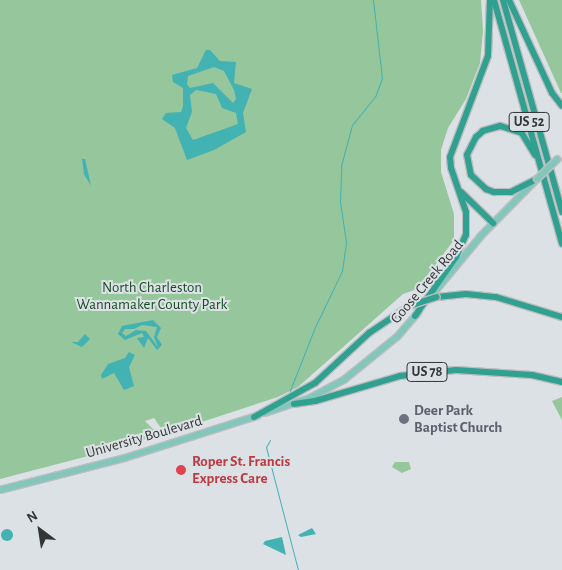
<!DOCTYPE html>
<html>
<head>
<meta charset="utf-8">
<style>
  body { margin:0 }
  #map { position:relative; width:562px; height:570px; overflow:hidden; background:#dce1e5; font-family:"Alegreya Sans",sans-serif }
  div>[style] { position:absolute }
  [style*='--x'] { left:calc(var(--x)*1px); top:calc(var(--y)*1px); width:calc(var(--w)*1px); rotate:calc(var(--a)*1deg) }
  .green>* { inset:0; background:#96c69b }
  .water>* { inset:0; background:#43b2b3 }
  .round { border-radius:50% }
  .stream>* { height:1px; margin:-0.5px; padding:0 0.5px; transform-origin:0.5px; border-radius:0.5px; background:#43b2b3 }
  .roads { filter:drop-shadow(1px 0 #bebebf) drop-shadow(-1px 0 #bebebf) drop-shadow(0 1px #bebebf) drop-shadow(0 -1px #bebebf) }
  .major>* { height:5.5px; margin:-2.75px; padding:0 2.75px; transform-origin:2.75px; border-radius:2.75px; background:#83c7bc }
  .highway>* { height:6px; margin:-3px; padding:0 3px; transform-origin:3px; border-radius:3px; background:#30a190 }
  .bridges { filter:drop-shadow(1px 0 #bebebf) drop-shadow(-1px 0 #bebebf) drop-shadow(0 1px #bebebf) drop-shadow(0 -1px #bebebf) }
  .major-bridge>* { height:5.5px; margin:-2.75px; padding:0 2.75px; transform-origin:2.75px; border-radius:2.75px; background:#83c7bc }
  .highway-bridge>* { height:6px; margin:-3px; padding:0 3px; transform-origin:3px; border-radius:3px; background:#30a190 }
  .dots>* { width:14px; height:14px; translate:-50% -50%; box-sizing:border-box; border:2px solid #dce1e5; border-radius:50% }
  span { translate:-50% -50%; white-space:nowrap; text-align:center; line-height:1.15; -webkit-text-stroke:4px #dce1e5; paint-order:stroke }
  .shield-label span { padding:1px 4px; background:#dce1e5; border:1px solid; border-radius:4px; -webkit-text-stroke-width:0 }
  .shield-label { font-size:14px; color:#333536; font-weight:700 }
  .street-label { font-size:15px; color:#333536 }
  .park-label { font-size:15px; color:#164e23 }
  .worship-label { font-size:15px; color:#5b616d; font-weight:700 }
  .left { translate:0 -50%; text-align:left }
  .health-label { font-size:15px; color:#be3a42; font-weight:700 }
  .north { position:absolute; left:15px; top:505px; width:50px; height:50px; -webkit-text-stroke:4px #dce1e5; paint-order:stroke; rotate:329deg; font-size:14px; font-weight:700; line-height:20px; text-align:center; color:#333536 }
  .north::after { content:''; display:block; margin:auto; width:18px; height:22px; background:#333536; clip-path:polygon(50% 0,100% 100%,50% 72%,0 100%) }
</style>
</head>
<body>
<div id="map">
  <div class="green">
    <i style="clip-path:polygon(0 0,481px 0,483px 31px,480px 63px,466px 99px,448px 128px,441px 150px,441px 172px,454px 214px,454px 240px,417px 289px,403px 294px,298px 387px,278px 397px,165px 434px,154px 418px,145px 421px,156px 432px,154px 436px,119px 448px,0 479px)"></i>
    <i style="clip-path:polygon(519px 0,562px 0,562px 93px,561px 93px)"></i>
    <i style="clip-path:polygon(562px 397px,562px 420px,552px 401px)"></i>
    <i style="clip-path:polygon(395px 462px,409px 462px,411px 469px,402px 473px,392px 467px)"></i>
  </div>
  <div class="water">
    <i style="clip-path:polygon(evenodd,206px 50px,210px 50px,220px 61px,236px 62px,234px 83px,252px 89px,243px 113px,246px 132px,214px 150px,187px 160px,175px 128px,162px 119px,166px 113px,181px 112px,183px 106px,183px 88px,173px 82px,172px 75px,197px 68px,206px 50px,214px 67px,224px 71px,234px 90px,236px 99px,233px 103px,213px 83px,190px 88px,187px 84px,188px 76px,214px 67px,206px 50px,196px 90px,216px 94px,222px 108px,236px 113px,238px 124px,193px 140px,186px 128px,192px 112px,190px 95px,196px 90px)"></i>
    <i style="clip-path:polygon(82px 159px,85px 159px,91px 186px,84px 174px)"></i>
    <i style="clip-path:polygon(evenodd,153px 320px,161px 328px,157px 337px,162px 345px,157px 350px,148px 338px,144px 348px,137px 338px,144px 337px,142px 333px,125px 340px,118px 334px,122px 326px,153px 320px,142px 325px,157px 327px,154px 337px,158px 347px,146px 331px,136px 330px,126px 336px,122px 333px,125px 329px,134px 329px,142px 325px)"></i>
    <i style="clip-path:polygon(85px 334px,90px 339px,82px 347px,71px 342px,78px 342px)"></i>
    <i style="clip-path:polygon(129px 352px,135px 355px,129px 367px,134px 386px,124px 390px,114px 373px,102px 379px,101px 375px,108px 364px,125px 358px)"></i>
    <i style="clip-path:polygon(312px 528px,316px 534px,301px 537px,298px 535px)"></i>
    <i class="round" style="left:1px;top:529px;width:12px;height:12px"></i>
    <i style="clip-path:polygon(282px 537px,286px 555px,263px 544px,265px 541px)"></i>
  </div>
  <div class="stream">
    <i style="--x:289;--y:393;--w:71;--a:-68.5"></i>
    <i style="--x:315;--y:327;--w:62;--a:-64.3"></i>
    <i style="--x:342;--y:271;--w:29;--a:-82"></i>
    <i style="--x:346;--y:242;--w:40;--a:-98.5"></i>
    <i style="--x:340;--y:202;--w:36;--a:-88"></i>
    <i style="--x:341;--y:166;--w:42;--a:-75"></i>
    <i style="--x:352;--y:125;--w:36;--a:-51"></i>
    <i style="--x:375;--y:97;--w:20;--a:-70"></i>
    <i style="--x:382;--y:78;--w:79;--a:-96.6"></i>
    <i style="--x:270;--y:440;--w:8;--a:120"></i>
    <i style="--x:266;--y:447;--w:127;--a:75.4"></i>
  </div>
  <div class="roads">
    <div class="major">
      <i style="--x:433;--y:294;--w:75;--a:-50.4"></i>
      <i style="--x:481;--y:236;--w:76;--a:-45.5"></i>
      <i style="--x:265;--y:413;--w:47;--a:-18.4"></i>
      <i style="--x:310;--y:398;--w:38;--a:-28"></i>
      <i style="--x:344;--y:380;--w:68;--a:-39.1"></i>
      <i style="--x:397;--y:337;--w:32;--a:-49"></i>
      <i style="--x:0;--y:490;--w:129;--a:-14.4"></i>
      <i style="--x:125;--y:458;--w:139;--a:-17.7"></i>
    </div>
    <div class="highway">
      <i style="--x:494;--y:0;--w:253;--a:74.4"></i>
      <i style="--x:503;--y:0;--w:220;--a:74.4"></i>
      <i style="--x:509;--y:0;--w:102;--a:65.2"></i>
      <i style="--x:552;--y:93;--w:16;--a:52"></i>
      <i style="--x:535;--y:155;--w:26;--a:-121"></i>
      <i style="--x:522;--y:133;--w:23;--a:-162"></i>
      <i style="--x:500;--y:126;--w:18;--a:164"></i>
      <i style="--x:483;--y:131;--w:9;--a:139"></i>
      <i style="--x:476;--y:137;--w:20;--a:117"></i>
      <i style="--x:467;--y:155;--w:20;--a:79"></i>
      <i style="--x:471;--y:175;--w:21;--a:43"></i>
      <i style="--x:486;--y:189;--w:9;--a:21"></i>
      <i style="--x:494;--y:192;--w:17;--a:0"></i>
      <i style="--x:511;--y:192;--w:29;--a:-27"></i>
      <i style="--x:461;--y:192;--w:45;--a:44.1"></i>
      <i style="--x:437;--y:297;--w:29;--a:-6"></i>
      <i style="--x:466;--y:294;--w:30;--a:6"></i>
      <i style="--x:496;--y:297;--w:69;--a:16.9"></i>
      <i style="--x:415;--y:316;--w:72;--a:-55.2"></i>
      <i style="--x:456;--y:257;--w:24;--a:-66"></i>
      <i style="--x:466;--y:235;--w:23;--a:-90"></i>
      <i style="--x:466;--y:212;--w:46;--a:-108.8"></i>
      <i style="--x:451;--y:168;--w:11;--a:-95"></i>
      <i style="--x:450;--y:157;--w:108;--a:-69.4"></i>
      <i style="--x:488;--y:56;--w:56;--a:-88"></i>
      <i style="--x:294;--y:404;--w:21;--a:-8"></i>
      <i style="--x:315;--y:401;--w:89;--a:-16.4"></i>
      <i style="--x:400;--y:376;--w:56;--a:-6.1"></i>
      <i style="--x:456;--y:370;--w:76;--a:3.8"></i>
      <i style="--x:532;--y:375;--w:31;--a:13"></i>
      <i style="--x:254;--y:417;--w:70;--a:-29.1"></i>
      <i style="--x:315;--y:383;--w:74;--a:-42.8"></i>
      <i style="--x:369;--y:333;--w:48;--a:-34"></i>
    </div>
  </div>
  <div class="bridges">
    <div class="major-bridge">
      <i style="--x:537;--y:179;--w:28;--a:-44"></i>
    </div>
    <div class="highway-bridge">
      <i style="--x:409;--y:306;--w:29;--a:-18"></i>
    </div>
  </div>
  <div class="dots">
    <i style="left:404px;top:419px;background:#6b7280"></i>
    <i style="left:181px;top:470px;background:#e0444e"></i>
  </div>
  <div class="shield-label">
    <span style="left:529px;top:122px">US 52</span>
    <span style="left:427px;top:372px">US 78</span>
  </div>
  <div class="street-label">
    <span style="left:427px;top:282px;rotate:-50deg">Goose Creek Road</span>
    <span style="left:144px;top:437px;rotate:-16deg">University Boulevard</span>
  </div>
  <div class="park-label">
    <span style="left:152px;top:296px">North Charleston<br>Wannamaker County Park</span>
  </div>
  <div class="worship-label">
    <span class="left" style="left:414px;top:419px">Deer Park<br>Baptist Church</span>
  </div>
  <div class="health-label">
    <span class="left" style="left:192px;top:470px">Roper St. Francis<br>Express Care</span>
  </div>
  <div class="north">N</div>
</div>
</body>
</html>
